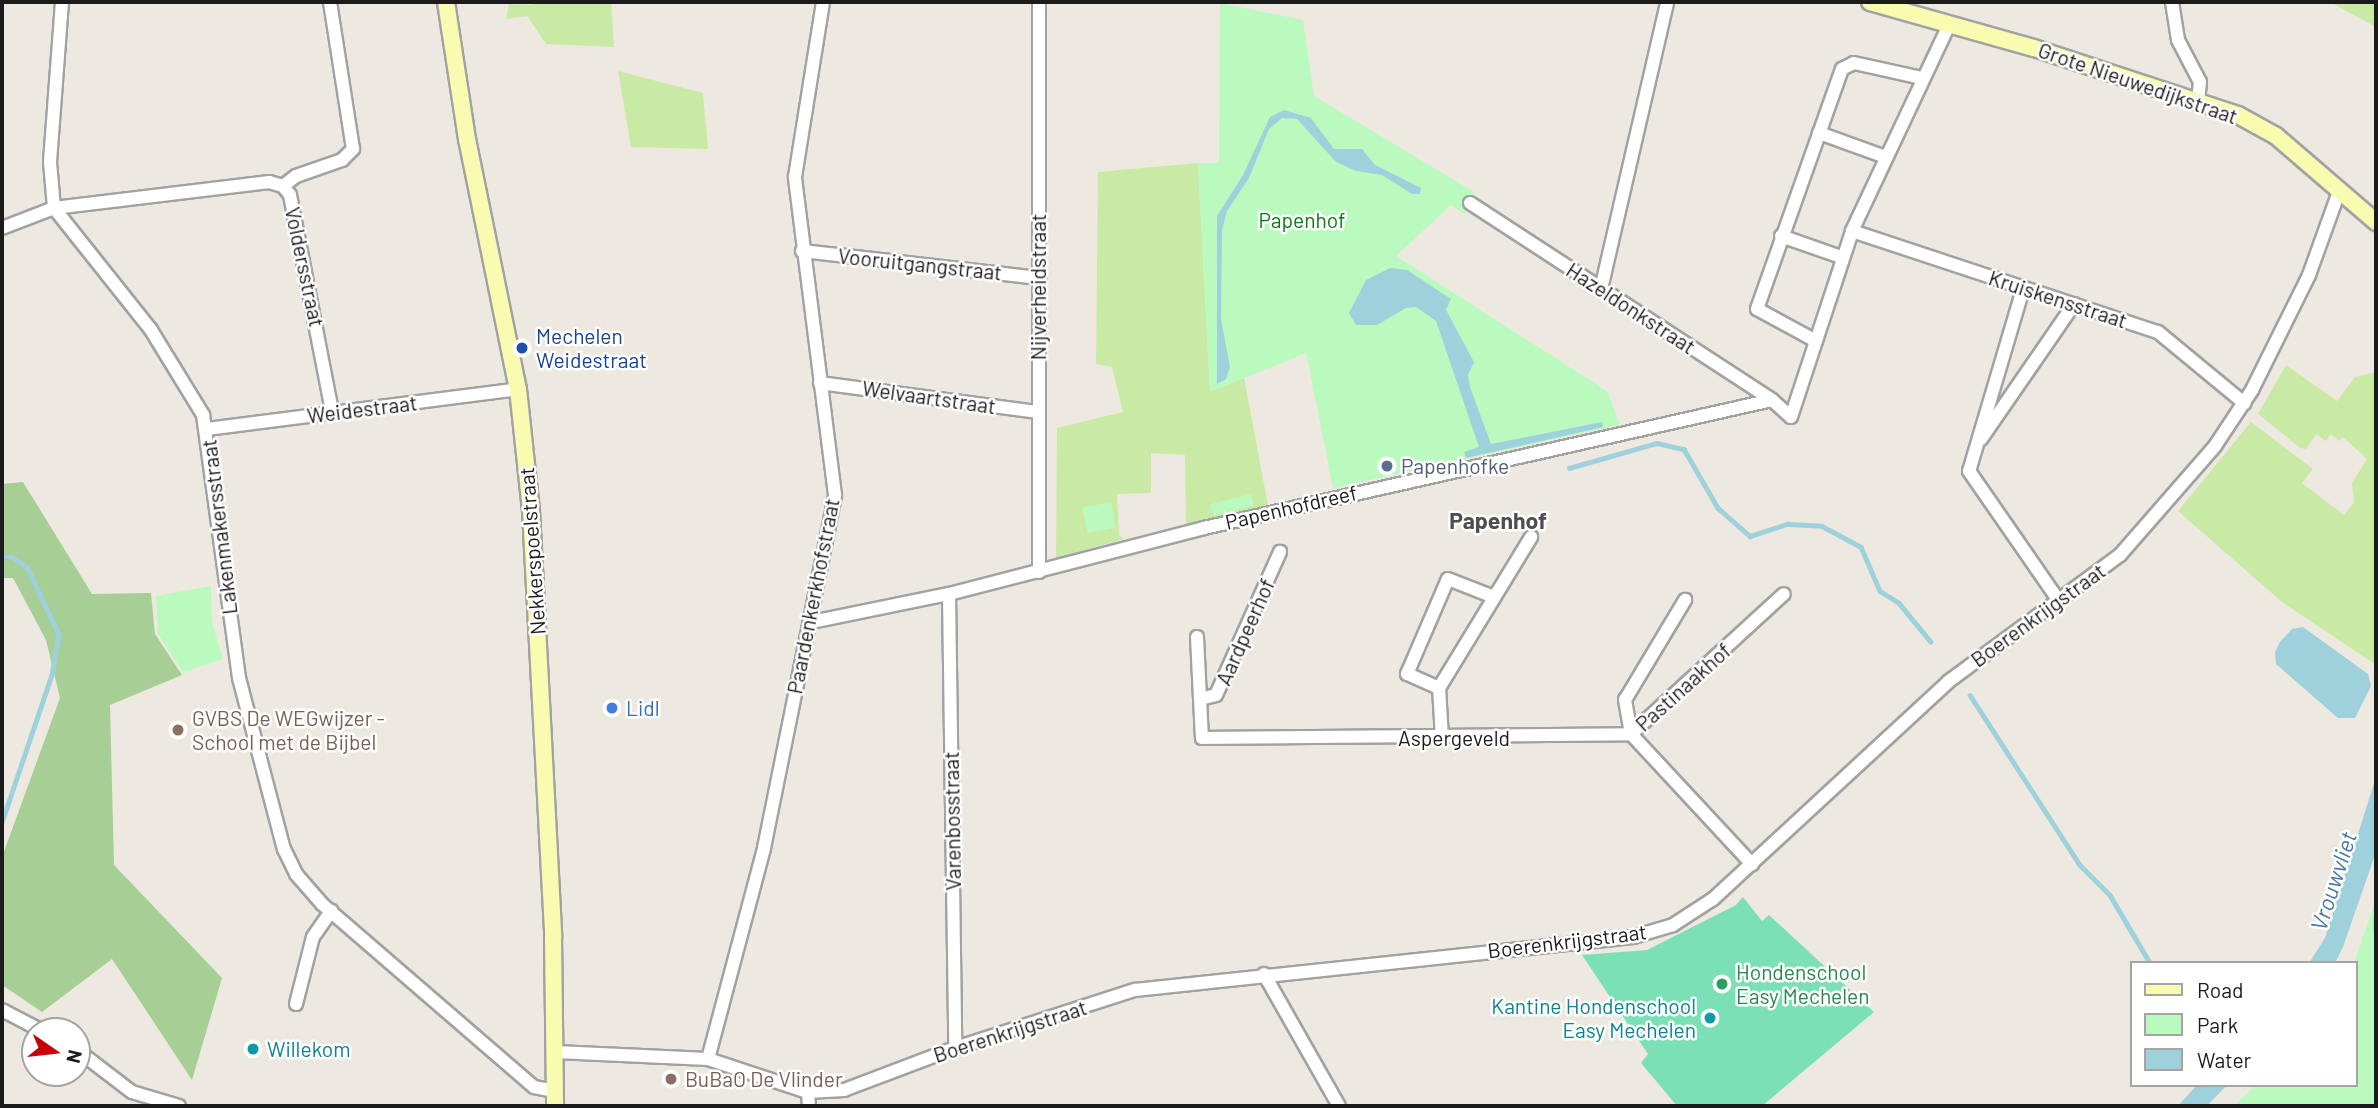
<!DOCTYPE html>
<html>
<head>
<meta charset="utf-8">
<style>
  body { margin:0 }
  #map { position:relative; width:2378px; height:1108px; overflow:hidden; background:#ede9e1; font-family:Barlow,sans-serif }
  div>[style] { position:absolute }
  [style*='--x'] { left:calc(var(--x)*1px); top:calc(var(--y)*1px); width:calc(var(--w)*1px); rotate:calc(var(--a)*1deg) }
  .grass>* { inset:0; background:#c9eaa4 }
  .forest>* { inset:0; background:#a7ce94 }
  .park>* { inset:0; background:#bbfabe; transform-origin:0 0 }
  .pitch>* { inset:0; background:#7be0b5 }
  .water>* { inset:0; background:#9fd1dd }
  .stream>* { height:4.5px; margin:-2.25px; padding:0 2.25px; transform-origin:2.25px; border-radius:2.25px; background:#9fd1dd }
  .roads { filter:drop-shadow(2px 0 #a2a2a2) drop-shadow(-2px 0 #a2a2a2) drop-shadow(0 2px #a2a2a2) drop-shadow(0 -2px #a2a2a2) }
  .street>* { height:12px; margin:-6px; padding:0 6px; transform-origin:6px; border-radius:6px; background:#fff }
  .secondary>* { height:16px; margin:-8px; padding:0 8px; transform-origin:8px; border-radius:8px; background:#f9fbb1 }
  .dots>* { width:19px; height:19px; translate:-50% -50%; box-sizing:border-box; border:4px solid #fff; border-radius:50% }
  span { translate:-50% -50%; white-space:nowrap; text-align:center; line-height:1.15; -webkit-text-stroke:5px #fff; paint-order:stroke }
  .street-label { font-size:21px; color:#1b1b1b }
  .park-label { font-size:21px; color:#087b0e }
  .transit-label { font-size:21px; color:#164399 }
  .left { translate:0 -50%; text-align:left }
  .service-label { font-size:21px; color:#4e5e75 }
  .shop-label { font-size:21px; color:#366cbe }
  .education-label { font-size:21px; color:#785e54 }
  .leisure-label { font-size:21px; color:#27864d }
  .culture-label { font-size:21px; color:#0d838f }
  .right { translate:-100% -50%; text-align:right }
  .neighbourhood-label { font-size:23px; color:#4e4e4e; font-weight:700 }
  .water-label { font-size:23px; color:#4378a5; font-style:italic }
  .frame { position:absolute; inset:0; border:4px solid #1b1b1b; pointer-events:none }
  .legend { position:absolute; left:2130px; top:961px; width:228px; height:126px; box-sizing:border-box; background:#fff; border:2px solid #a4a4a4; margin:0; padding:9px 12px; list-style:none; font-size:21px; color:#1b1b1b }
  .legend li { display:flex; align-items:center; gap:14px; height:35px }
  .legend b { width:35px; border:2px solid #a4a4a4 }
  .north { position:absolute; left:21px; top:1017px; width:70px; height:70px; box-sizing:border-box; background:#fff; border:2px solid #a4a4a4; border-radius:50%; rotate:104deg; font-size:19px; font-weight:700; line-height:28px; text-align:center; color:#1b1b1b }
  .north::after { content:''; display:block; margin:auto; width:24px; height:32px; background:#c70007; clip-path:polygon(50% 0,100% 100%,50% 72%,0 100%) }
</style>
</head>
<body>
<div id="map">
  <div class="grass">
    <i style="clip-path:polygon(533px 2px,611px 2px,614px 47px,546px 44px,527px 16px,506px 19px,509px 4px,532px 5px)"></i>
    <i style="clip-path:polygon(2330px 2px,2376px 2px,2376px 27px)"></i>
    <i style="clip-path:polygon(618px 71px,703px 93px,708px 149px,631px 147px)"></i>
    <i style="clip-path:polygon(1198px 163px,1210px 391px,1244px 378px,1268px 505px,1186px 526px,1185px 455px,1151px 453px,1151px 493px,1117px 494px,1119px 535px,1124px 539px,1056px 558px,1057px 428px,1123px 412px,1112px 367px,1096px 364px,1098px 172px)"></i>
    <i style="clip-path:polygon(2286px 365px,2337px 401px,2355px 377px,2376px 372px,2376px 665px,2282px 602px,2178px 511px,2251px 422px,2313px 469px,2302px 483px,2344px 515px,2354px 503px,2352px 483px,2367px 459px,2343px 437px,2339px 441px,2331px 434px,2326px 441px,2316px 434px,2306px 449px,2300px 448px,2258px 414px)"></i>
  </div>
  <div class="forest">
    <i style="clip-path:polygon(23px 482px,92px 594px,151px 593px,155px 634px,182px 675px,110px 705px,114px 865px,222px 978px,192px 1080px,112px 959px,42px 1012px,2px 985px,2px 857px,60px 698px,46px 640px,13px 578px,2px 578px,2px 484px)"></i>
  </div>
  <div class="park">
    <i style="clip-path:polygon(1220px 3px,1303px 20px,1314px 96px,1474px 192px,1465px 214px,1451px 205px,1396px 256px,1607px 391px,1620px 425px,1333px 488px,1306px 353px,1210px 392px,1198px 163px,1219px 163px)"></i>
    <i style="left:1251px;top:494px;width:12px;height:42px;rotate:76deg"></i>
    <i style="left:1111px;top:502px;width:26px;height:29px;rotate:79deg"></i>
    <i style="clip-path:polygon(211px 586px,212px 622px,223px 659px,183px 672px,158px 634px,156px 596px)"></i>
    <i style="clip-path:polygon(2376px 899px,2376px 1106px,2234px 1106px,2256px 1085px,2355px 1085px,2354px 963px)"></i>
  </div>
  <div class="pitch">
    <i style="clip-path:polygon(1743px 897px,1762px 921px,1769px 915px,1874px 1012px,1762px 1106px,1677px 1106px,1641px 1063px,1648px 1054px,1582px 955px,1647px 950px,1736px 905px)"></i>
  </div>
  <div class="water">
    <i style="clip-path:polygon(1284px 110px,1311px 118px,1334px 149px,1362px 149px,1375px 165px,1421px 188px,1420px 194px,1412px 194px,1382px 175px,1356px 171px,1336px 162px,1297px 119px,1282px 118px,1269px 129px,1249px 178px,1227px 211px,1222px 230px,1221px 319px,1230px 367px,1226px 379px,1217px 384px,1217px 216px,1243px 175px,1270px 117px)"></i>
    <i style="clip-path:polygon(1390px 268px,1407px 270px,1451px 299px,1446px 310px,1474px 362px,1468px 375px,1470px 387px,1491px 444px,1602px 422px,1603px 427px,1466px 458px,1464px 452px,1479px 447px,1436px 321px,1416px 307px,1406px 308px,1377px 325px,1356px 325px,1349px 313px,1366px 280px)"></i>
    <i style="clip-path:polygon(2303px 627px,2368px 674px,2371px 686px,2355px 718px,2338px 718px,2276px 664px,2275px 652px,2280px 642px,2292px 629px)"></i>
    <i style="clip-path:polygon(2376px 777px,2376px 852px,2343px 947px,2335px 963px,2309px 963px,2325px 938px)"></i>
    <i style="clip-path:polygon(2197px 1085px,2227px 1085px,2207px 1106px,2178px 1106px)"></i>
  </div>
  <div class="stream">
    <i style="--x:1569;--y:468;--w:91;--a:-15.9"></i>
    <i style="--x:1657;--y:443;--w:28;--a:13"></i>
    <i style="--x:1684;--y:449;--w:68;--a:60"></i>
    <i style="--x:1718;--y:508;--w:43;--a:41.2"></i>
    <i style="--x:1750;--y:536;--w:40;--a:-18"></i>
    <i style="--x:1788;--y:524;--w:34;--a:3"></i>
    <i style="--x:1822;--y:526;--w:44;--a:28.3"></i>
    <i style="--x:1861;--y:547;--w:48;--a:66.6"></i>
    <i style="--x:1880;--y:591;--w:22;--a:32"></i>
    <i style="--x:1899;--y:603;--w:50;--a:50.6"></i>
    <i style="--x:2;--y:557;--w:10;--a:0"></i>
    <i style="--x:12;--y:557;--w:18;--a:34"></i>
    <i style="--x:27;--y:567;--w:74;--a:64.5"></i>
    <i style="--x:59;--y:634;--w:42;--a:99.7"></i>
    <i style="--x:52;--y:675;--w:156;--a:108.7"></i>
    <i style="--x:1970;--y:695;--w:202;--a:57.1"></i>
    <i style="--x:2080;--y:865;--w:42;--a:45"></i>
    <i style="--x:2110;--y:895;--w:79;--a:59.5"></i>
    <i style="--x:2376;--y:918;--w:10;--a:90"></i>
  </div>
  <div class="roads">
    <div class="street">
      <i style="--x:62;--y:2;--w:160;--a:94.3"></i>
      <i style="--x:50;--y:162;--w:46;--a:85"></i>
      <i style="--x:54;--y:208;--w:156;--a:51.5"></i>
      <i style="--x:151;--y:330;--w:100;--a:58.5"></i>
      <i style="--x:203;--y:415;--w:265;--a:82.2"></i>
      <i style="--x:239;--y:678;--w:177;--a:75.3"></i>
      <i style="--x:284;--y:849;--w:28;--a:64"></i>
      <i style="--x:296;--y:874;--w:40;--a:49"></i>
      <i style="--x:322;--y:904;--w:280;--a:40.8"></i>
      <i style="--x:534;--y:1087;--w:21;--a:11"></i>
      <i style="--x:1039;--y:2;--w:570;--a:90"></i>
      <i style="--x:2172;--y:2;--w:38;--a:81"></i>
      <i style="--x:2178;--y:40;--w:47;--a:62.4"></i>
      <i style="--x:2200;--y:82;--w:20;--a:96"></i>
      <i style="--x:1819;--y:133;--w:68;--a:19.8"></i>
      <i style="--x:283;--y:186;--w:16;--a:-38"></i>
      <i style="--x:296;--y:176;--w:49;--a:-19.2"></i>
      <i style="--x:342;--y:160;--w:16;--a:-45"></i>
      <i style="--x:353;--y:149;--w:149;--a:-98.9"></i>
      <i style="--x:1470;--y:203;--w:361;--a:33.1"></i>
      <i style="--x:1772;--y:400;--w:25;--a:42"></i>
      <i style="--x:1791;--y:417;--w:196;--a:-71.8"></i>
      <i style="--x:1852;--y:231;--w:230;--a:-64.8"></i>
      <i style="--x:2;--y:228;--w:56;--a:-21"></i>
      <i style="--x:54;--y:208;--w:217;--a:-6.9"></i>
      <i style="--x:269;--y:182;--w:15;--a:16"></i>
      <i style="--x:283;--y:186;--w:11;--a:52"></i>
      <i style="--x:290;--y:195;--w:221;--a:79"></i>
      <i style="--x:1852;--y:231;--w:322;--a:18.3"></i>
      <i style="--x:2158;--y:332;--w:112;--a:39.5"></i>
      <i style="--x:1781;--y:236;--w:64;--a:19.3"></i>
      <i style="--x:802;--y:251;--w:239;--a:6.5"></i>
      <i style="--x:1601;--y:289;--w:294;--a:-77"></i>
      <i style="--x:2023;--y:289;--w:190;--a:106.5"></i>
      <i style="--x:1969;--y:471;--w:158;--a:55.3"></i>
      <i style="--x:1816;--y:341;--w:67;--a:-151.5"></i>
      <i style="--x:1757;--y:309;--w:255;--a:-70.5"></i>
      <i style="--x:1842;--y:69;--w:13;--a:-27"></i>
      <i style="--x:1854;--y:63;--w:70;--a:12.4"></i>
      <i style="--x:820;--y:383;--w:220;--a:7.6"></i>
      <i style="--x:207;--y:429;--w:314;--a:-7.3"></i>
      <i style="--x:1981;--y:439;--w:164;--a:-55.4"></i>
      <i style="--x:949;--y:594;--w:454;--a:89.2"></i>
      <i style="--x:812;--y:622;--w:140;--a:-11.6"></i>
      <i style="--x:949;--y:594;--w:263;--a:-14.5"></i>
      <i style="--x:1204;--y:528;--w:582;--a:-12.7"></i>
      <i style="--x:1197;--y:637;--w:101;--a:87.2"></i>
      <i style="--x:1202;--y:738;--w:429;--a:-0.5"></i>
      <i style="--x:1631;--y:734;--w:178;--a:47.1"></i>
      <i style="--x:1439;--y:688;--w:35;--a:-156"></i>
      <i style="--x:1407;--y:674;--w:103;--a:-66.7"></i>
      <i style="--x:1448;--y:579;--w:49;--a:21.4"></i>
      <i style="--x:1200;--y:699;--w:16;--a:-14"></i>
      <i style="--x:1216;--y:695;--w:157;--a:-65.9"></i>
      <i style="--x:1631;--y:734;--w:207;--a:-42.5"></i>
      <i style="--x:1631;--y:734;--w:35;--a:-100"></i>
      <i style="--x:1625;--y:700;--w:117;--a:-59"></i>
      <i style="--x:1442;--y:738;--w:50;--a:-93.4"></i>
      <i style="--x:1439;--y:688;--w:177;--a:-58.6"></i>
      <i style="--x:1264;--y:974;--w:152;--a:60.4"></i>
      <i style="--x:296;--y:1004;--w:69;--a:-75.8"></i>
      <i style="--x:313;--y:937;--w:32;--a:-55"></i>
      <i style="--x:2;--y:1010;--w:45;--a:27.7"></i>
      <i style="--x:77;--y:1050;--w:69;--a:37.4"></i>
      <i style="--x:132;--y:1092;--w:49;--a:16.6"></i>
      <i style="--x:556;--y:1052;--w:152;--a:2.6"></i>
      <i style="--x:708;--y:1059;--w:105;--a:18.3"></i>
      <i style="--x:808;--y:1092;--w:36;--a:-3"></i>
      <i style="--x:844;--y:1090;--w:119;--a:-20.7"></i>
      <i style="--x:955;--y:1048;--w:189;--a:-17.9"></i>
      <i style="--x:1135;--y:990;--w:501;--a:-6.07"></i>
      <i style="--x:1633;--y:937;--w:42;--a:-16.7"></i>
      <i style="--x:1673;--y:925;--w:48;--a:-33"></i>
      <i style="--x:1713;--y:899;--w:321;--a:-42.7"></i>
      <i style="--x:1949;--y:681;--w:212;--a:-36.4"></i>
      <i style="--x:2120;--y:555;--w:145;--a:-48.9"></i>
      <i style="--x:2215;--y:446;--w:67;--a:-56.5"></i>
      <i style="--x:2252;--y:390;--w:128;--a:-63.6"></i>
      <i style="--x:2309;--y:275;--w:91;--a:-70.2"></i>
      <i style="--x:708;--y:1059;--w:218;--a:-75.1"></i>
      <i style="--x:764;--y:848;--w:360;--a:-78.6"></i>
      <i style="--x:835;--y:495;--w:321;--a:-97.2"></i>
      <i style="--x:795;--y:177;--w:177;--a:-80.9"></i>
      <i style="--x:808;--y:1092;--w:14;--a:86"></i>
    </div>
    <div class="secondary">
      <i style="--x:446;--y:2;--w:139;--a:81.3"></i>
      <i style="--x:467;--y:139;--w:255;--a:78.5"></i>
      <i style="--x:518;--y:389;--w:123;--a:83.9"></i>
      <i style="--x:531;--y:511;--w:427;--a:87"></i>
      <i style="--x:553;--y:937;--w:169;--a:89.3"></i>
      <i style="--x:1870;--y:2;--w:170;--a:15.7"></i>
      <i style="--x:2034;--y:48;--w:215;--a:18.2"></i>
      <i style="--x:2238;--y:115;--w:43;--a:28.9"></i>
      <i style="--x:2276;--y:136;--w:132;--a:40.7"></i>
    </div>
  </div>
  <div class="dots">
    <i style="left:522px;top:348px;background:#1a4fb4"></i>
    <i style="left:1387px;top:466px;background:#5c6f8a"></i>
    <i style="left:612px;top:708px;background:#3f7fe0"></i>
    <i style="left:178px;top:730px;background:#8d6e63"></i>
    <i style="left:1722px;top:984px;background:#2e9e5b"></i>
    <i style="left:1710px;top:1018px;background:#0f9aa8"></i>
    <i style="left:253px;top:1049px;background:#0f9aa8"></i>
    <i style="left:671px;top:1079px;background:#8d6e63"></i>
  </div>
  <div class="street-label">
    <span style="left:2138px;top:83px;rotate:19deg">Grote Nieuwedijkstraat</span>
    <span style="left:920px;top:264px;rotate:6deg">Vooruitgangstraat</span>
    <span style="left:305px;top:267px;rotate:78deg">Voldersstraat</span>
    <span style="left:1038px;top:287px;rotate:-90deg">Nijverheidstraat</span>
    <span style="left:2058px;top:299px;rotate:18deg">Kruiskensstraat</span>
    <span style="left:1631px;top:308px;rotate:33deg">Hazeldonkstraat</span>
    <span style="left:929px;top:397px;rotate:8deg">Welvaartstraat</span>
    <span style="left:362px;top:409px;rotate:-7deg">Weidestraat</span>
    <span style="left:1291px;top:507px;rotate:-13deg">Papenhofdreef</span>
    <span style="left:219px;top:527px;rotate:-97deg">Lakenmakersstraat</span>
    <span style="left:532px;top:551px;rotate:-94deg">Nekkerspoelstraat</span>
    <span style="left:813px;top:596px;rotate:-79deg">Paardenkerkhofstraat</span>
    <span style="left:2038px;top:615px;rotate:-36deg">Boerenkrijgstraat</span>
    <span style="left:1245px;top:632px;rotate:-66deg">Aardpeerhof</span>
    <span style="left:1683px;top:687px;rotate:-42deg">Pastinaakhof</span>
    <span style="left:1454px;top:738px">Aspergeveld</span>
    <span style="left:952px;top:821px;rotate:-91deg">Varenbosstraat</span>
    <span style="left:1567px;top:941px;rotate:-7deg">Boerenkrijgstraat</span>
    <span style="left:1010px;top:1031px;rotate:-18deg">Boerenkrijgstraat</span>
  </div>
  <div class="park-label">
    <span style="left:1302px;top:220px">Papenhof</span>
  </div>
  <div class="transit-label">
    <span class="left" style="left:536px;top:348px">Mechelen<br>Weidestraat</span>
  </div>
  <div class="service-label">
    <span class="left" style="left:1401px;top:466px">Papenhofke</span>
  </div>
  <div class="shop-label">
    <span class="left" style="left:626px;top:708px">Lidl</span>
  </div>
  <div class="education-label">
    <span class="left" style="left:192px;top:730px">GVBS De WEGwijzer -<br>School met de Bijbel</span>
    <span class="left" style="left:685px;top:1079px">BuBaO De Vlinder</span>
  </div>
  <div class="leisure-label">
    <span class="left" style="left:1736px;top:984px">Hondenschool<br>Easy Mechelen</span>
  </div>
  <div class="culture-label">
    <span class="right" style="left:1696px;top:1018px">Kantine Hondenschool<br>Easy Mechelen</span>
    <span class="left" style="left:267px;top:1049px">Willekom</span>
  </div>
  <div class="neighbourhood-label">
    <span style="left:1498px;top:520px">Papenhof</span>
  </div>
  <div class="water-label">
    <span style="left:2333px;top:881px;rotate:-72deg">Vrouwvliet</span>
  </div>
  <div class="frame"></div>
  <ul class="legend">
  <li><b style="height:9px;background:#f9fbb1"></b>Road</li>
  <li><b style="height:19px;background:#bbfabe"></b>Park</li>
  <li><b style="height:19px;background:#9fd1dd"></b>Water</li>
  </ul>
  <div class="north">N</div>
</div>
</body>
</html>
